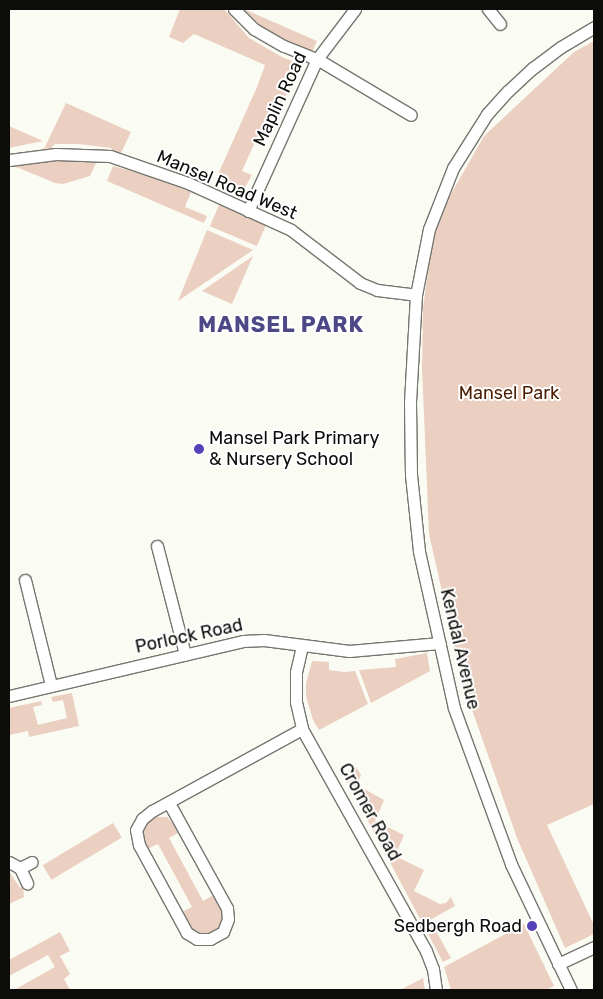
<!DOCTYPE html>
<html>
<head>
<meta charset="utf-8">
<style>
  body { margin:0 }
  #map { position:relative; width:603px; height:999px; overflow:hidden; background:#fafcf3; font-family:Rubik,sans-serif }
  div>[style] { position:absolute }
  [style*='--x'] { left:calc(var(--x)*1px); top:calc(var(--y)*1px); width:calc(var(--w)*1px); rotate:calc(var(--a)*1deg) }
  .green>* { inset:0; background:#ebcfc0; transform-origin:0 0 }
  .roads { filter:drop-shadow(1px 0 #75766f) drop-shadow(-1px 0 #75766f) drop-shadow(0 1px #75766f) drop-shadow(0 -1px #75766f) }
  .street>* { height:11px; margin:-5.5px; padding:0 5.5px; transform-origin:5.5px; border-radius:5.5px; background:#fff }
  .dots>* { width:14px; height:14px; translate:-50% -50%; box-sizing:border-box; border:2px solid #fff; border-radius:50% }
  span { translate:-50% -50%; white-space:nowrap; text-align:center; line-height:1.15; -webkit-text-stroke:4px #fff; paint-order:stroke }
  .street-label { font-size:18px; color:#0c0d0a }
  .park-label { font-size:18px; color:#4c1e00 }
  .poi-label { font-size:18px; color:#0c0d0a }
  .left { translate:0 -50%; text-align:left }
  .right { translate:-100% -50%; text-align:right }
  .district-label { font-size:22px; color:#4d4886; font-weight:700; letter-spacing:1px }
  .frame { position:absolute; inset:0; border:10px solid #0c0d0a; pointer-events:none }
</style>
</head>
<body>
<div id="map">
  <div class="green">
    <i style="clip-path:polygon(180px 9px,224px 9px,249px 38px,282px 57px,303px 65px,281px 104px,273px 102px,242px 171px,252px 175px,243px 191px,216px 179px,257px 87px,265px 65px,194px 34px,183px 43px,169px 37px)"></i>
    <i style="clip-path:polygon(244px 9px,317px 41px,313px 50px,311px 51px,283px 40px,267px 32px)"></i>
    <i style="clip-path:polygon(594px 41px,594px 804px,547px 825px,594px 925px,594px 934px,565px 948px,517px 838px,463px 684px,429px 534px,422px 368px,423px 308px,435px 222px,484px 136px,574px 52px)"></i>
    <i style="clip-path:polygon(66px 103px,131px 132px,120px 155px,113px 154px,111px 148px,79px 144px,55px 144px,51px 148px,44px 149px)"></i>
    <i style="clip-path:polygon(9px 126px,43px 141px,9px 148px)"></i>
    <i style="clip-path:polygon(54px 161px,77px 161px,96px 163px,90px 176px,63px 184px,55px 183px,14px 166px)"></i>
    <i style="clip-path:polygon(113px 166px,149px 176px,191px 192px,185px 207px,207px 216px,204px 223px,107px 181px)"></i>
    <i style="left:219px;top:205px;width:51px;height:23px;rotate:23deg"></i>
    <i style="clip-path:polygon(207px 230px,253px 250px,178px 301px)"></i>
    <i style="clip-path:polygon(253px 256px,232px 304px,202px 291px)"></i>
    <i style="clip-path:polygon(427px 653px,430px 671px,371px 703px,359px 670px,396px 667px,395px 659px)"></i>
    <i style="clip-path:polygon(312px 661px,329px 662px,329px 670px,344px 672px,355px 671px,368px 704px,319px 730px,313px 720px,306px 696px,306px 683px)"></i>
    <i style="clip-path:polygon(72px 693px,79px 726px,29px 737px,28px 731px,9px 735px,9px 708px,41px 701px,42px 705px,33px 707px,38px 725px,67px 718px,63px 700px,53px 702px,51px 697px)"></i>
    <i style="clip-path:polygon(356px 767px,361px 775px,357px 785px,384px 800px,375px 821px,404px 835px,395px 856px,424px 870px,414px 891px,440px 904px,446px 903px,451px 897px,455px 906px,430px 920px,451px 958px,443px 962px,343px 774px)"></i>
    <i style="clip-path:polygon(154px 817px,167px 817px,180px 832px,169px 838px,203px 901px,214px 895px,222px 909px,221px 924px,216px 930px,206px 934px,197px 933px,188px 924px,182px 912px,192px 907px,158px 844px,147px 849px,142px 838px,143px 829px)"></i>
    <i style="left:113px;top:823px;width:17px;height:82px;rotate:59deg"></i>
    <i style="clip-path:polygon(9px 871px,20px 888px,23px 886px,24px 897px,9px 904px)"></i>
    <i style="clip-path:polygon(524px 924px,554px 986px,546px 990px,451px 990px,444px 967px)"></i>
    <i style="clip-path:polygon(60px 932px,70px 951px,60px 956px,70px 974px,64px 979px,70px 990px,14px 990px,55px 967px,48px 955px,9px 976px,9px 960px)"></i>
    <i style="clip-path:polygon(423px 978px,425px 990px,400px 990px)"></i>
  </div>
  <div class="roads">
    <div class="street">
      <i style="--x:234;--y:9;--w:28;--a:45"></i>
      <i style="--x:254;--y:29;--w:34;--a:30"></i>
      <i style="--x:284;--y:46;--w:35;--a:22"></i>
      <i style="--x:317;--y:59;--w:109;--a:30.8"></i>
      <i style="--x:488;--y:9;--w:19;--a:51"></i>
      <i style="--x:9;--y:160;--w:47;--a:-7.3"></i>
      <i style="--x:56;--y:154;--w:54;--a:2.1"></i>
      <i style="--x:110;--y:156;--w:83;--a:19.1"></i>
      <i style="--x:188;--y:183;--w:113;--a:24.5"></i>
      <i style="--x:291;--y:230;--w:87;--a:37.5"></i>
      <i style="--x:360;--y:283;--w:18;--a:22"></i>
      <i style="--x:377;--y:290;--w:39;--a:7"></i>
      <i style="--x:248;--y:211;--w:167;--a:-65.6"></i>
      <i style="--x:317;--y:59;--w:63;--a:-52.8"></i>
      <i style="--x:157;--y:546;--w:112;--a:75.5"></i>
      <i style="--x:25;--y:580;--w:108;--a:76.1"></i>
      <i style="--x:302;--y:646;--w:27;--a:103"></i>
      <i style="--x:296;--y:672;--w:30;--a:90"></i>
      <i style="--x:296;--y:702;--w:28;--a:77"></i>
      <i style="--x:302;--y:729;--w:254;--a:60.8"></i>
      <i style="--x:426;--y:951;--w:19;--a:69"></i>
      <i style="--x:433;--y:969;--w:21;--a:82"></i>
      <i style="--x:9;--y:696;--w:240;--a:-13.2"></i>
      <i style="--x:243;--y:641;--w:21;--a:-3"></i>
      <i style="--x:264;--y:640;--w:86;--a:7.4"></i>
      <i style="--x:349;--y:651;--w:91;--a:-5"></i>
      <i style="--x:169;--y:803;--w:120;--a:61.1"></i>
      <i style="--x:227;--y:908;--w:11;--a:85"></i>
      <i style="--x:228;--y:919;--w:14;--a:111"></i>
      <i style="--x:223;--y:932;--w:15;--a:152"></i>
      <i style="--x:210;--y:939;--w:13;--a:180"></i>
      <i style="--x:197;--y:939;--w:12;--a:-149"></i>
      <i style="--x:187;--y:933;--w:100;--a:-118.6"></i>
      <i style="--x:139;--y:845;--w:15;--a:-101"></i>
      <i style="--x:136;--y:830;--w:13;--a:-61"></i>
      <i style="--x:142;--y:819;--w:13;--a:-39"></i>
      <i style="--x:152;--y:811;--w:171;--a:-28.7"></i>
      <i style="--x:9;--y:862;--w:13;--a:29"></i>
      <i style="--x:20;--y:868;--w:17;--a:65"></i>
      <i style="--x:20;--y:868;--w:13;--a:-27"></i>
      <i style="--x:558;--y:964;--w:40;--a:-25"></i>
      <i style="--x:571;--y:990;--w:140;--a:-115.5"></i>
      <i style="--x:511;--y:864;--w:166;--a:-110.1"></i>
      <i style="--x:454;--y:708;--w:161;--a:-102.6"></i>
      <i style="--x:419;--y:551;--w:76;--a:-96"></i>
      <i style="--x:411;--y:475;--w:73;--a:-90.8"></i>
      <i style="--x:410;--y:402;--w:107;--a:-86.8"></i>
      <i style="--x:416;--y:295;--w:67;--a:-78.9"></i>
      <i style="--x:429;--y:229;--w:66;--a:-68.5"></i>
      <i style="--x:453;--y:168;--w:64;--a:-57.8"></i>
      <i style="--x:487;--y:114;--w:31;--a:-48"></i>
      <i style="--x:508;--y:91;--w:34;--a:-43"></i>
      <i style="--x:533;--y:68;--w:35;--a:-37"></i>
      <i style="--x:561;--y:47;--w:39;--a:-31"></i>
    </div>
  </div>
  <div class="dots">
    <i style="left:199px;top:449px;background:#5641b9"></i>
    <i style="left:532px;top:926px;background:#5641b9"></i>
  </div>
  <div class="street-label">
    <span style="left:280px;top:99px;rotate:-65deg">Maplin Road</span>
    <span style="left:227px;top:185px;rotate:23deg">Mansel Road West</span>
    <span style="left:189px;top:636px;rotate:-12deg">Porlock Road</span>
    <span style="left:460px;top:649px;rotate:77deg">Kendal Avenue</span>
    <span style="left:370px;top:812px;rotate:61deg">Cromer Road</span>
  </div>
  <div class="park-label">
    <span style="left:509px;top:393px">Mansel Park</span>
  </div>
  <div class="poi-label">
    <span class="left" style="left:209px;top:449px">Mansel Park Primary<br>&amp; Nursery School</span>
    <span class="right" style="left:522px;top:926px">Sedbergh Road</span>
  </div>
  <div class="district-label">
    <span style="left:281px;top:325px">MANSEL PARK</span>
  </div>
  <div class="frame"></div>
</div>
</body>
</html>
